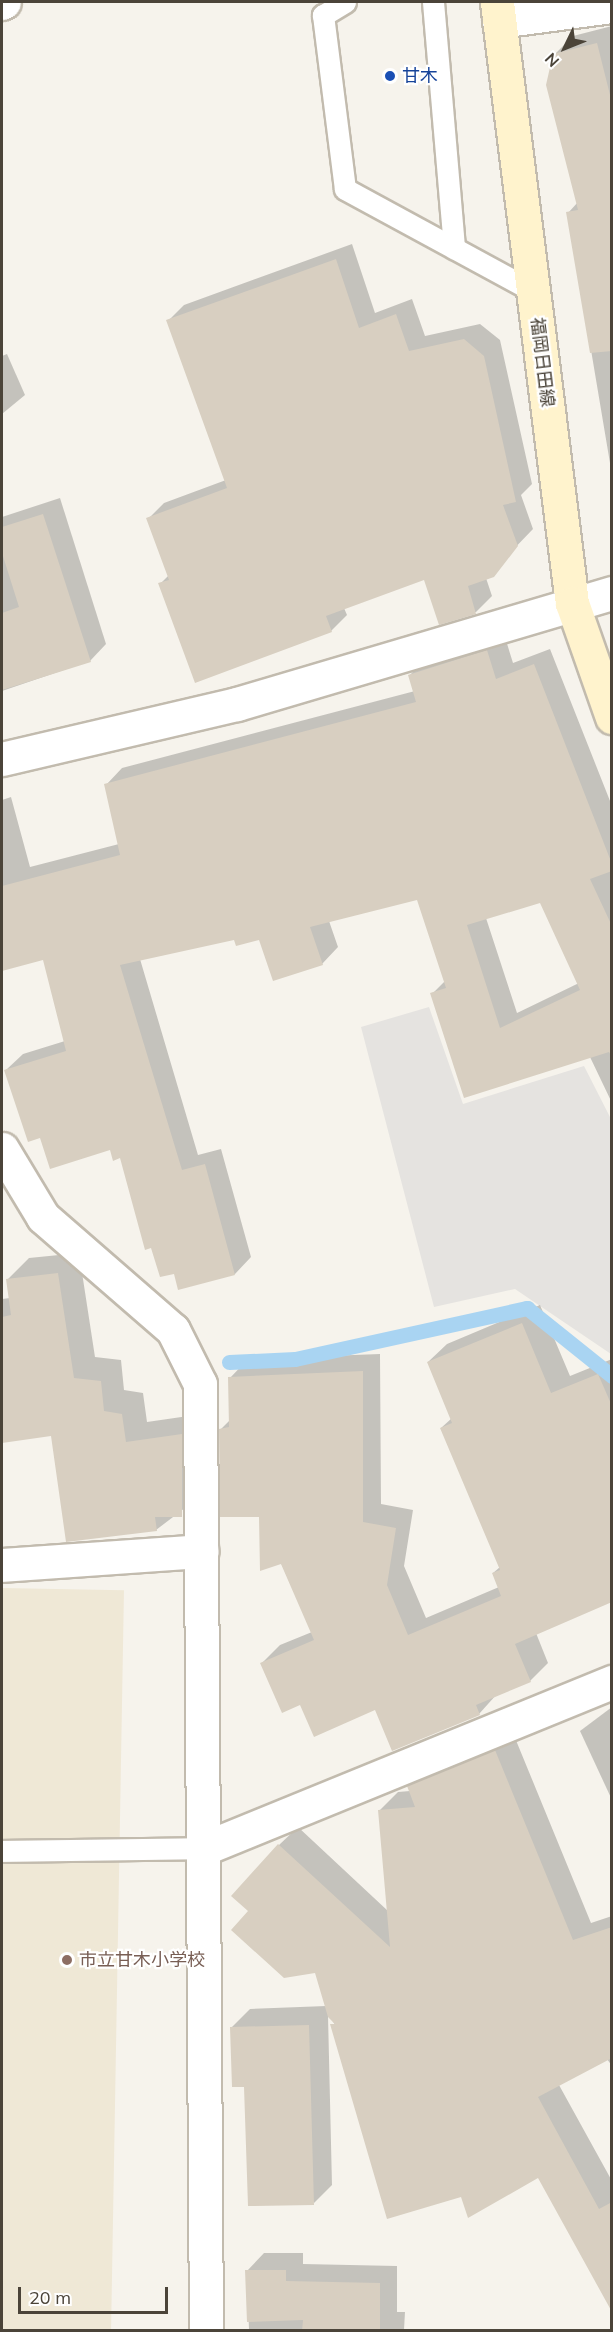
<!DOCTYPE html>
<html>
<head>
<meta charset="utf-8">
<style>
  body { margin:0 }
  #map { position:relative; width:613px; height:2332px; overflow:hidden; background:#f6f3ec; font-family:Mulish,"Noto Sans JP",sans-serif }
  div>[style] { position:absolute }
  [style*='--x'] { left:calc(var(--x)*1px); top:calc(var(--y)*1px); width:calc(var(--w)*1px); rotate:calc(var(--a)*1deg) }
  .education>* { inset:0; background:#efe8d6; transform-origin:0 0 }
  .parking>* { inset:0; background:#e5e3e0 }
  .shadow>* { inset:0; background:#0003 }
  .stream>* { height:15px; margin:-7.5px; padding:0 7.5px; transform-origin:7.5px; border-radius:7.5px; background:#a9d4f2 }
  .building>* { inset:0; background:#d8cfc1 }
  .roads { filter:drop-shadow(2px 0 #c2bbae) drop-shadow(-2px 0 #c2bbae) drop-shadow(0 2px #c2bbae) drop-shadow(0 -2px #c2bbae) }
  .service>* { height:21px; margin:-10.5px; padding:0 10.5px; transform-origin:10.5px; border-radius:10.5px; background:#fff }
  .minor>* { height:33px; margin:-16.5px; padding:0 16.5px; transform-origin:16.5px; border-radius:16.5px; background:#fff }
  .tertiary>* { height:33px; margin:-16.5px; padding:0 16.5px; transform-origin:16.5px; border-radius:16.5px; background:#fff }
  .secondary>* { height:33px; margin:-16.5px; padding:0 16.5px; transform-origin:16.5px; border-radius:16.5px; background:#fff3cd }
  .dots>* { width:16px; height:16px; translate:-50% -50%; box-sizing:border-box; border:3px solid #fff; border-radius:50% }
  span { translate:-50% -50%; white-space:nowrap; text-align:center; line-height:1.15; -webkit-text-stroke:4.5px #fff; paint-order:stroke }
  .transit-label { font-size:18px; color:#164399 }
  .left { translate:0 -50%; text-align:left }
  .street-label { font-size:18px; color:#4b4439 }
  .education-label { font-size:18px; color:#785e54 }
  .frame { position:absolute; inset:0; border:3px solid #4b4439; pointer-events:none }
  .north { position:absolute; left:535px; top:18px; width:60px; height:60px; -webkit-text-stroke:4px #fff; paint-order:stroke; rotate:227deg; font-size:16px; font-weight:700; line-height:24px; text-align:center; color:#4b4439 }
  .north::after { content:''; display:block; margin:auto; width:21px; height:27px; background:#4b4439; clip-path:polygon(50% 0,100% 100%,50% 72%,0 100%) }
  .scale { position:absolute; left:18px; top:2287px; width:150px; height:27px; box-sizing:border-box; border:3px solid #4b4439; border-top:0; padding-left:8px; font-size:18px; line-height:21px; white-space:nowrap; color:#4b4439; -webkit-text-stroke:4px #fff; paint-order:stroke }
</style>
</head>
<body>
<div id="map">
  <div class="education">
    <i style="left:2px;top:1588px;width:122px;height:742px;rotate:1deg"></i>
  </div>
  <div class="parking">
    <i style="clip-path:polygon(429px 1007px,463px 1104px,584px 1066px,611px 1119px,611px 1354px,515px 1289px,434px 1307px,361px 1027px)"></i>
  </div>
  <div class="shadow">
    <i style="clip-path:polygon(612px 26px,612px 475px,568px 213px,578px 202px,554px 55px,573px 36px)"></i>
    <i style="clip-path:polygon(352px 244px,375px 313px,412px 299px,425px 336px,480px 324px,500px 340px,532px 484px,521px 495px,533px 529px,486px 578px,492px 596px,476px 612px,440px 623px,425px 578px,344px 608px,347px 615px,331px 631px,160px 584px,169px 575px,148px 519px,164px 503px,226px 480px,168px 321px,184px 305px)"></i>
    <i style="clip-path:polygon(7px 354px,25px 395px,2px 414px,2px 356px)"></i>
    <i style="clip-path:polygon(60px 498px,106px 644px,90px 661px,2px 691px,2px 517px)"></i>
    <i style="clip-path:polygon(evenodd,504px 634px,513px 663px,550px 649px,612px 806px,612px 1103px,590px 1057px,465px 1096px,432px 994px,445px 981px,418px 898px,329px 921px,338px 947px,322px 964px,260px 939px,235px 938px,140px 959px,198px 1155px,221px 1149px,251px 1257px,235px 1274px,175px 1272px,121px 1157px,111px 1148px,41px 1136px,6px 1070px,23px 1054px,65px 1041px,44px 959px,3px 969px,2px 800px,11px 797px,30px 867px,119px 844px,106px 785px,122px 768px,415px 691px,410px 675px,426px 658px,504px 634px,541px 902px,579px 983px,517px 1013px,486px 918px,541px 902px)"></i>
    <i style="clip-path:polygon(79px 1253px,95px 1357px,121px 1360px,124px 1390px,143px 1393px,147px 1422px,202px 1414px,202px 1495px,156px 1530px,52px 1434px,2px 1441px,2px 1299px,10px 1298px,8px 1279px,29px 1258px)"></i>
    <i style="clip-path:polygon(540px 1305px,570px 1376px,612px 1359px,612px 1481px,536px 1633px,548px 1663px,530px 1681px,497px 1694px,479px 1714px,301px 1703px,262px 1663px,280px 1645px,312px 1632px,221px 1429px,230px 1420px,230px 1378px,248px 1359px,380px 1354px,381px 1504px,413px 1510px,404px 1566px,426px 1618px,499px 1587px,493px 1573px,500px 1567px,441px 1428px,452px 1418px,428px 1362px,447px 1344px)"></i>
    <i style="clip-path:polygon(612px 1707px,612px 1800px,580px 1731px)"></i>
    <i style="clip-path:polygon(513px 1733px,591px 1923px,612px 1916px,612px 2066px,607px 2059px,559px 2085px,612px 2181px,612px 2292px,538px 2175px,462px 2195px,328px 2015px,332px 2185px,314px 2203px,246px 2086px,232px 2027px,250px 2009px,326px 2006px,316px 1972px,250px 1911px,279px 1845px,298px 1827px,388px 1911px,380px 1810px,398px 1792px,410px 1791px,408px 1786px,427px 1768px)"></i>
    <i style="clip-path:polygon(264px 2253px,303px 2253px,303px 2264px,397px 2266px,397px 2312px,405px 2312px,404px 2330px,249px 2330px,247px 2271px)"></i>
  </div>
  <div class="stream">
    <i style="--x:229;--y:1362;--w:66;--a:-2.6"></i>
    <i style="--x:295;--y:1359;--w:238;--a:-12.4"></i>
    <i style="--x:527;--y:1308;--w:109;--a:38.7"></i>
  </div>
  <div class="building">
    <i style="clip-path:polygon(597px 43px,612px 103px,612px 351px,590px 353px,566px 212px,578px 210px,546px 85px,553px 54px)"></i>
    <i style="clip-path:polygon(336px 259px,359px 328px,396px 314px,409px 351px,464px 339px,484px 356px,516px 502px,503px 505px,518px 546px,494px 577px,468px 586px,476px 614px,439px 625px,424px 580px,326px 616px,332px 632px,195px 683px,158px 583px,169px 580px,146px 518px,227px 488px,166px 320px)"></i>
    <i style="clip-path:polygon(43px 514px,91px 662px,2px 690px,2px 613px,19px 607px,2px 553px,2px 527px)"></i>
    <i style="clip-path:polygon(evenodd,487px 650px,496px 679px,534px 664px,612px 864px,612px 871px,590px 879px,612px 926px,612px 1057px,609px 1052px,464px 1098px,430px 993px,446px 988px,417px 900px,310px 927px,323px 965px,273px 981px,259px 940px,236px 946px,234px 940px,120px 965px,182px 1170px,205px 1164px,235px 1275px,178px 1290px,174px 1274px,160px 1277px,151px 1248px,145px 1250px,120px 1158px,113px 1161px,110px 1150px,50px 1169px,40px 1138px,28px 1142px,4px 1070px,66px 1051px,43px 960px,2px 971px,2px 886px,120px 855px,104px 784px,416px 702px,408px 675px,487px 650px,540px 903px,580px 990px,500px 1028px,467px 925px,540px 903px)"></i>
    <i style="clip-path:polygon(58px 1273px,74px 1378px,101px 1381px,104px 1411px,122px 1414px,126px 1442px,182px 1434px,182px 1517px,155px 1517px,157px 1531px,66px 1542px,51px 1436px,2px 1443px,2px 1317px,11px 1315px,6px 1279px)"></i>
    <i style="clip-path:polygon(522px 1323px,551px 1393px,598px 1374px,612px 1406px,612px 1602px,515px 1644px,531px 1682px,476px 1705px,480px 1715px,392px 1751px,375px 1710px,314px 1737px,300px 1705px,282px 1713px,260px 1663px,314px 1640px,281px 1564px,260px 1571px,259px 1517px,220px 1517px,219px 1429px,229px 1427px,228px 1377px,363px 1371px,363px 1522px,396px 1528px,387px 1585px,408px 1635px,501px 1596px,492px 1573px,500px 1570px,440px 1428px,452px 1423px,427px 1362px)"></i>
    <i style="clip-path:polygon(495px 1750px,573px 1940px,612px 1927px,612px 2058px,538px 2097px,599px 2209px,612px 2202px,612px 2312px,538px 2178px,468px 2218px,461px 2197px,387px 2219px,330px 2024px,335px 2024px,328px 2017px,315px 1973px,284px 1978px,231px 1930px,248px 1911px,231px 1896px,278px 1844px,390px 1947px,378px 1810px,415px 1807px,407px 1786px)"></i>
    <i style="clip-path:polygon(309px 2025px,314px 2205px,248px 2206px,244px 2087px,232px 2087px,230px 2027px)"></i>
    <i style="clip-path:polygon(245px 2270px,286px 2270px,286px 2281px,380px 2283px,380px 2331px,302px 2331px,303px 2320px,247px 2322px)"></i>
  </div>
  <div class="roads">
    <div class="service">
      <i style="--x:345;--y:2;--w:26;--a:149"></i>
      <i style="--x:323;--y:15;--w:175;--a:82.8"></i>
      <i style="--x:345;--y:189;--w:214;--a:28.5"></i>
      <i style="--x:433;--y:2;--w:247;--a:85.1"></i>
      <i style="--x:2;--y:1851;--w:203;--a:-0.8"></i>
    </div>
    <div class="minor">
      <i style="--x:2;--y:3;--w:2;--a:-27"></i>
      <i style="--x:499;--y:21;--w:114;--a:-7.6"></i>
      <i style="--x:2;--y:1149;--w:79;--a:58.9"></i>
      <i style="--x:43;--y:1217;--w:172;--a:41"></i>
      <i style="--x:173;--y:1330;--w:60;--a:63.4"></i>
      <i style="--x:200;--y:1384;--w:946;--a:89.64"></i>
      <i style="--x:2;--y:1565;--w:200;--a:-4"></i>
      <i style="--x:205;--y:1848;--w:440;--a:-22.2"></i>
    </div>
    <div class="tertiary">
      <i style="--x:2;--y:759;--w:241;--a:-13.2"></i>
      <i style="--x:237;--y:704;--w:391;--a:-16.5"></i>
    </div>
    <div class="secondary">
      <i style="--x:497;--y:2;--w:606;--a:82.89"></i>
      <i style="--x:572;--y:603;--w:121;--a:70.7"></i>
    </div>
  </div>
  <div class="dots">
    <i style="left:390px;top:76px;background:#1a4fb4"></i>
    <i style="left:67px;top:1960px;background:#8d6e63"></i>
  </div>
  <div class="transit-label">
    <span class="left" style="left:402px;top:76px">甘木</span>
  </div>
  <div class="street-label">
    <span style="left:542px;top:362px;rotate:83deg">福岡日田線</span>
  </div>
  <div class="education-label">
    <span class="left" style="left:79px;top:1960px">市立甘木小学校</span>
  </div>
  <div class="frame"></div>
  <div class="north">N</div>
  <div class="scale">20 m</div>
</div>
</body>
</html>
